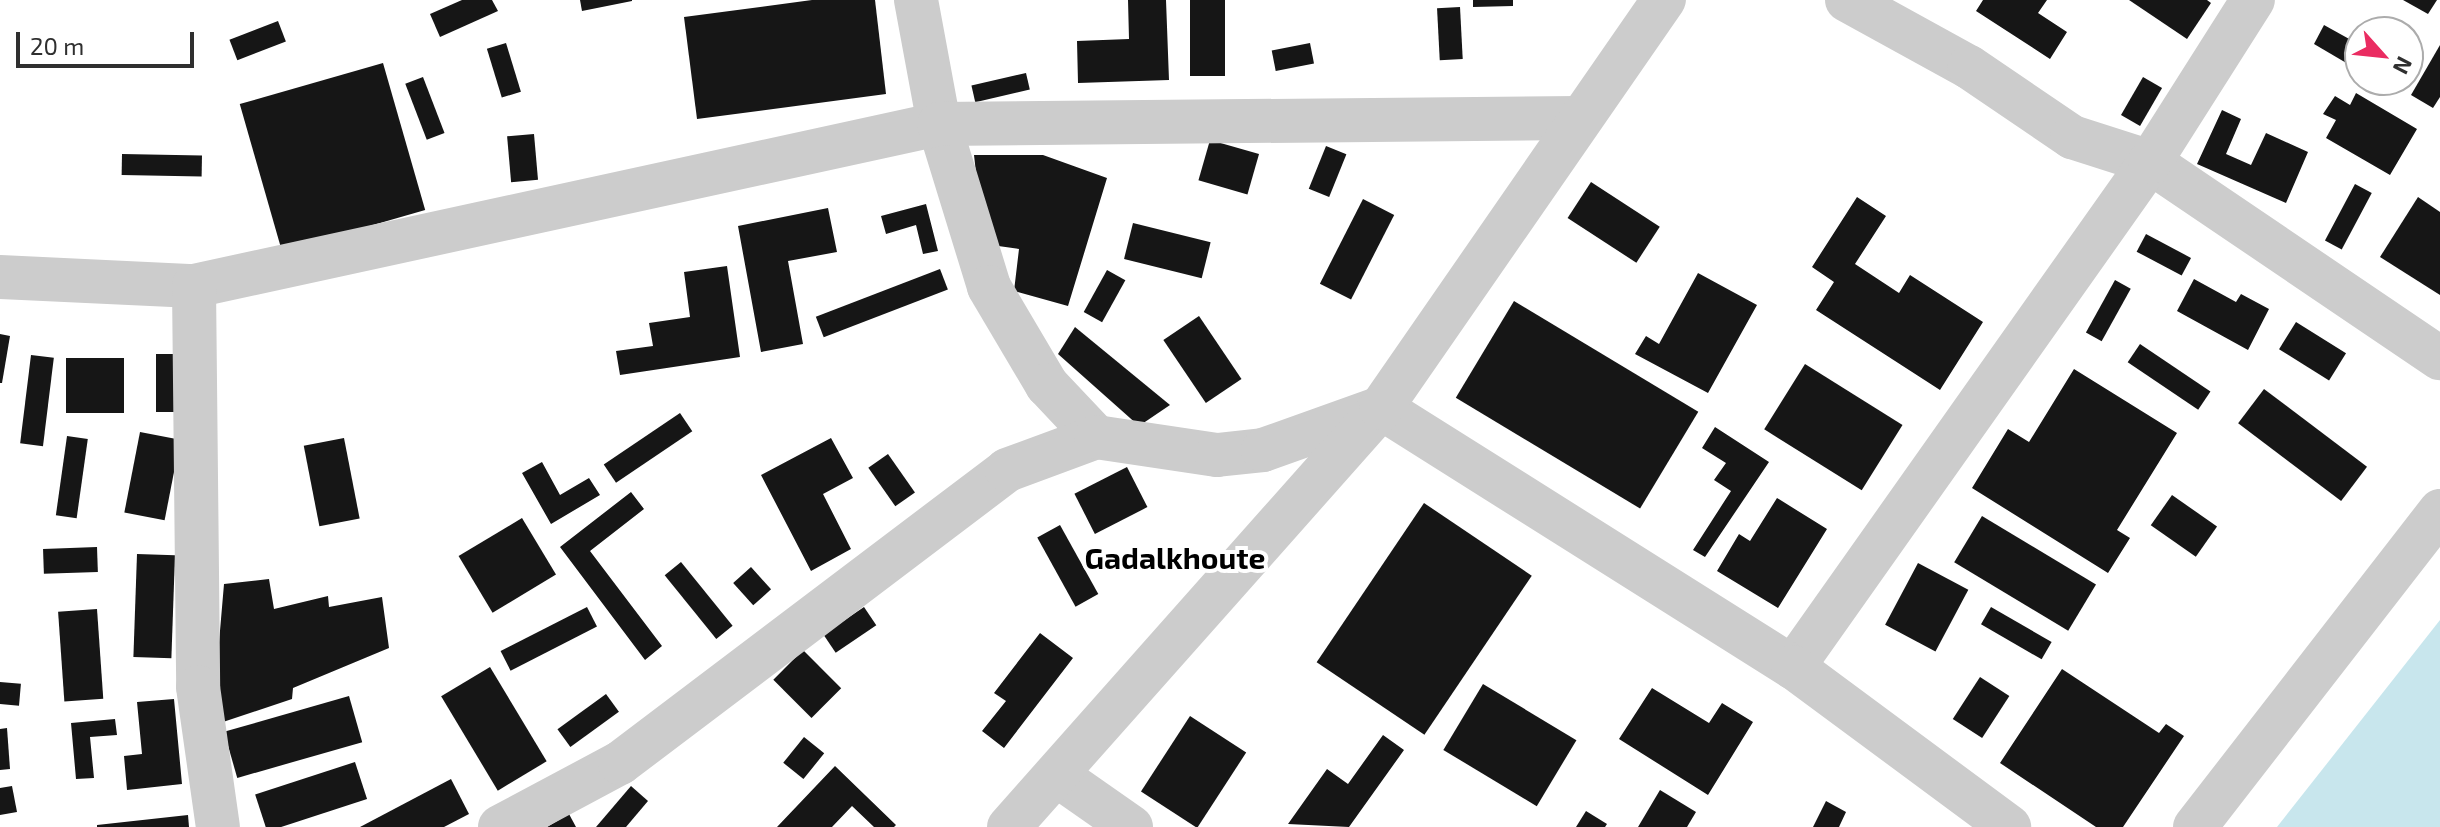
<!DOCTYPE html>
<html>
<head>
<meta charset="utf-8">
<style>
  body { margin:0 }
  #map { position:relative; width:2440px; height:827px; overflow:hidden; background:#fff; font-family:"Exo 2",sans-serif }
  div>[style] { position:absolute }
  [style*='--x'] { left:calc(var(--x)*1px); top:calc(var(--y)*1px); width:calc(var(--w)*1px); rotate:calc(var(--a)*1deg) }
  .water>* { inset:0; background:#c8e6ed }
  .building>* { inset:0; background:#161616; transform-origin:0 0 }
  .street>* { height:44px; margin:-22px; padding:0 22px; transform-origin:22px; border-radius:22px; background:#ccc }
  span { translate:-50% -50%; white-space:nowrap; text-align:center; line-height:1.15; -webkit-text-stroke:8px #fff; paint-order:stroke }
  .neighbourhood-label { font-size:30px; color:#000; font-weight:700 }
  .north { position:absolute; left:2344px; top:16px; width:80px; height:80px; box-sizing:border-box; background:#fff; border:2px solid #acacac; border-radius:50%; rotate:117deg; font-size:22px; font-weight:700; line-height:32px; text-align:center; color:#2f2f2f }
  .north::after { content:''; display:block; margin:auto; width:28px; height:36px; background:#ea2c61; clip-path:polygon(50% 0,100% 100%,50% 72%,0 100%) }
  .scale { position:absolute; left:16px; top:32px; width:178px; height:36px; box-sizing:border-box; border:4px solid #2f2f2f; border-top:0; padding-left:10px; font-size:24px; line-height:28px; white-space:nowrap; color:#2f2f2f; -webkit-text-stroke:6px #fff; paint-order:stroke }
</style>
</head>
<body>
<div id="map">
  <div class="water">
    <i style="clip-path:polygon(2440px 620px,2440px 827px,2277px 827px)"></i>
  </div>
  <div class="building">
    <i style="clip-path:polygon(462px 0,492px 0,498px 11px,440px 37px,430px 14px)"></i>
    <i style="clip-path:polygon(580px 0,632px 0,632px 1px,582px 11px)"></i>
    <i style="clip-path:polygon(812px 0,875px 0,886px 94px,697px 119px,684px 17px)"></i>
    <i style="clip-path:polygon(1128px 0,1166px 0,1169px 80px,1078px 83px,1077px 41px,1129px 39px)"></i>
    <i style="left:1190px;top:0;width:35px;height:76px"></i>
    <i style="clip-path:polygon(1473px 0,1513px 0,1513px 6px,1473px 7px)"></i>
    <i style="clip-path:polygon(1983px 0,2047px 0,2038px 13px,2067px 32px,2050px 59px,1976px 11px)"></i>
    <i style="clip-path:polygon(2129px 0,2207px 0,2211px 3px,2187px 39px)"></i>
    <i style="clip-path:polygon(2403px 0,2437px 0,2428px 14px)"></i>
    <i style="left:1460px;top:7px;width:52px;height:23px;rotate:87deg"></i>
    <i style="left:278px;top:21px;width:22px;height:52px;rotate:69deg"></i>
    <i style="clip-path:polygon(2324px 25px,2360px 45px,2360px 71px,2314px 44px)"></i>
    <i style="left:506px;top:43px;width:51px;height:20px;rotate:73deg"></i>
    <i style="left:1310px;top:43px;width:21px;height:39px;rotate:79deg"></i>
    <i style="clip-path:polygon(2440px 45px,2440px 97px,2433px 108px,2411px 95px)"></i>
    <i style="left:383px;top:63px;width:153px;height:149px;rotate:74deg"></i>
    <i style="left:1026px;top:73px;width:17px;height:56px;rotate:77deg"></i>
    <i style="left:423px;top:77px;width:60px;height:19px;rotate:69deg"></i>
    <i style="left:2143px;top:77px;width:22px;height:44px;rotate:30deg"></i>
    <i style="clip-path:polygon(2356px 93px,2417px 129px,2390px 175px,2326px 138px,2336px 120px,2323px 114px,2335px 96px,2350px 105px)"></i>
    <i style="clip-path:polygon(2222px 110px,2241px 119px,2226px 154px,2251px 165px,2266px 133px,2308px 152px,2286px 203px,2197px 164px)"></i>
    <i style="left:534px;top:134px;width:46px;height:27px;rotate:85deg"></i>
    <i style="left:1210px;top:140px;width:51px;height:42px;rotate:16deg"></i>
    <i style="left:1326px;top:146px;width:22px;height:46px;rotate:22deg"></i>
    <i style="left:122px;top:154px;width:80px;height:21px;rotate:1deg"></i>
    <i style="clip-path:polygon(974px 155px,1043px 155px,1107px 178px,1068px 306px,1014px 291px,1019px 249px,984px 244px)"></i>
    <i style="left:1591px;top:182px;width:82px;height:43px;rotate:33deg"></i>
    <i style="left:2355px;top:184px;width:19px;height:64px;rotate:28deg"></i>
    <i style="clip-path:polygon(1857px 197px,1886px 216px,1855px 264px,1899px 293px,1910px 275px,1983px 322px,1940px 390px,1816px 310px,1834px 282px,1812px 267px)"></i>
    <i style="clip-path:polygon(2418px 197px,2440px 212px,2440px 295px,2380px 257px)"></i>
    <i style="left:1363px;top:199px;width:35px;height:95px;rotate:27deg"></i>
    <i style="clip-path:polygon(926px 204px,938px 251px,923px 254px,916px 225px,886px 234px,881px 216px)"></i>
    <i style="clip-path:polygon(828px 208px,837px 252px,788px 261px,803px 344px,761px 352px,738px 226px)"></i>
    <i style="left:1133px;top:223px;width:80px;height:37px;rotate:14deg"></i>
    <i style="left:2146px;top:234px;width:51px;height:20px;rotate:28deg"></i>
    <i style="clip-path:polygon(727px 266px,740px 357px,620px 375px,616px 351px,653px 346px,649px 323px,690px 317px,684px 272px)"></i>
    <i style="left:940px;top:269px;width:22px;height:133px;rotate:69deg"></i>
    <i style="left:1107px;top:270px;width:21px;height:48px;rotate:29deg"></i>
    <i style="clip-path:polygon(1698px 273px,1757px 305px,1708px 393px,1635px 354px,1646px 336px,1659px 344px)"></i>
    <i style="clip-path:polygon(2194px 279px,2236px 302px,2241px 294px,2269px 309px,2248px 350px,2177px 311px)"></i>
    <i style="left:2115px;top:280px;width:18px;height:60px;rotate:29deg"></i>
    <i style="left:1514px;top:301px;width:215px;height:113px;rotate:31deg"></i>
    <i style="left:1199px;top:316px;width:76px;height:43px;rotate:56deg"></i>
    <i style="left:2296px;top:322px;width:59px;height:32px;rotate:32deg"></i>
    <i style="clip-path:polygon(1075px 327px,1170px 405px,1139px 426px,1058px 354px)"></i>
    <i style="clip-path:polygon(0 334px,10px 336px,2px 383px,0 383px)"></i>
    <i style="left:2140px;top:344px;width:85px;height:22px;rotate:34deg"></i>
    <i style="left:156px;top:354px;width:22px;height:58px"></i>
    <i style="left:31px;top:355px;width:23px;height:89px;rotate:7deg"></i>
    <i style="left:66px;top:358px;width:58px;height:55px"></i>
    <i style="left:1805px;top:364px;width:115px;height:77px;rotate:32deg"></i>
    <i style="clip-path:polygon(2074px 369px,2177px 433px,2117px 530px,2130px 538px,2108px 573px,1972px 488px,2008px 429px,2029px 442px)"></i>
    <i style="left:2264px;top:389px;width:129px;height:43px;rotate:37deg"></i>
    <i style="left:680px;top:413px;width:22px;height:92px;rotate:56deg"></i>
    <i style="clip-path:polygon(1715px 427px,1769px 462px,1705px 557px,1693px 550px,1731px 491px,1714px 480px,1726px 463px,1702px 448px)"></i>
    <i style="left:140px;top:432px;width:41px;height:82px;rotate:11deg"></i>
    <i style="left:67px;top:436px;width:21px;height:80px;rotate:8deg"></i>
    <i style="left:344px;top:438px;width:82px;height:41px;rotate:79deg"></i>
    <i style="clip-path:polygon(831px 438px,853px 478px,823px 494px,851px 549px,811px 571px,761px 475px)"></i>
    <i style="left:888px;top:454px;width:47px;height:24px;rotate:55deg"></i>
    <i style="clip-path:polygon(542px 462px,560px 495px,589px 478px,600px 495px,551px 524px,522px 473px)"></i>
    <i style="left:1127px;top:467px;width:45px;height:59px;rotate:63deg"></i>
    <i style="clip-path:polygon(631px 492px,644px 509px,590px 551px,662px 646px,645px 660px,560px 547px)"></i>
    <i style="left:2172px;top:495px;width:55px;height:37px;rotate:35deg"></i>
    <i style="clip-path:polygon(1777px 498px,1827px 529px,1778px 608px,1717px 571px,1739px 534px,1750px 541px)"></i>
    <i style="left:1424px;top:503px;width:130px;height:192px;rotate:34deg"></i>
    <i style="left:1982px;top:516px;width:133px;height:54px;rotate:31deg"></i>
    <i style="left:522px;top:518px;width:66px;height:74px;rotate:59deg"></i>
    <i style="left:1060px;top:525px;width:79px;height:26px;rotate:61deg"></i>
    <i style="left:97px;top:547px;width:25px;height:54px;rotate:88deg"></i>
    <i style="left:137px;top:554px;width:38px;height:103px;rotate:2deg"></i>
    <i style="left:681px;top:562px;width:82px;height:21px;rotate:51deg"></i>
    <i style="left:1918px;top:563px;width:57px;height:70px;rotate:28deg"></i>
    <i style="left:751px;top:567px;width:30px;height:24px;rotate:48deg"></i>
    <i style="clip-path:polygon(269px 579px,274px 609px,328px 596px,329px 607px,382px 597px,389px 648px,293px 688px,292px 699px,220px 723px,215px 689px,224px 584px)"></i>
    <i style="left:587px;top:607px;width:22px;height:97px;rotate:63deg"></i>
    <i style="left:864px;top:607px;width:22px;height:49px;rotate:56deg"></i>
    <i style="left:1991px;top:607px;width:70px;height:20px;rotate:30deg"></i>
    <i style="left:97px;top:609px;width:90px;height:39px;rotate:86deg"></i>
    <i style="clip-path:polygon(1040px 633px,1073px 658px,1004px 748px,982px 731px,1006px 701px,994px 693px)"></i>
    <i style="left:803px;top:650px;width:54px;height:42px;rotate:45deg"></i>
    <i style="left:490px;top:667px;width:110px;height:57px;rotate:59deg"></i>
    <i style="clip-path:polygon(2062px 669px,2159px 733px,2166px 724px,2184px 736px,2123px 827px,2096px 827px,2000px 763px)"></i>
    <i style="left:1980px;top:677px;width:35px;height:50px;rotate:33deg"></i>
    <i style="left:0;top:682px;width:21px;height:22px;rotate:5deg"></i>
    <i style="left:1483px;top:684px;width:109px;height:77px;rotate:31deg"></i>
    <i style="clip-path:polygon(1652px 688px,1709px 723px,1722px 703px,1753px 722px,1708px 795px,1619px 739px)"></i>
    <i style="left:606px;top:694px;width:22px;height:60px;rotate:54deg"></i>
    <i style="left:349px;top:696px;width:48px;height:130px;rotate:74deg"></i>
    <i style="clip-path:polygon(174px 699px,182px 784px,127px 790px,124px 756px,142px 754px,137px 702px)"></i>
    <i style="left:1190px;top:716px;width:67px;height:90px;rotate:33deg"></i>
    <i style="clip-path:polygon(115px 719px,117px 735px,90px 737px,94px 778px,76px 779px,71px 723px)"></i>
    <i style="clip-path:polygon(7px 728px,10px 769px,0 770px,0 729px)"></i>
    <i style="clip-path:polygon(1383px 735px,1404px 750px,1349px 827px,1288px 824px,1327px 769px,1348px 784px)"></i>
    <i style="left:804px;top:737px;width:26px;height:33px;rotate:39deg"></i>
    <i style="left:355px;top:762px;width:39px;height:105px;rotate:72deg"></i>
    <i style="clip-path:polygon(835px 766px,896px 825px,894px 827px,874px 827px,852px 806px,832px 827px,777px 827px)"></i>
    <i style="clip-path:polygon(451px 779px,469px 814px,444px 827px,360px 827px)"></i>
    <i style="clip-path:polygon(12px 786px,17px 812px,0 815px,0 788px)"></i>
    <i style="clip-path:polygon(631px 786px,648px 801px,626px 827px,596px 827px)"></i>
    <i style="clip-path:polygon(1660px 790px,1696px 812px,1687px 827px,1638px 827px)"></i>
    <i style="clip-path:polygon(1826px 801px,1846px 812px,1839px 827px,1813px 827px)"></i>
    <i style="clip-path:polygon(1586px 811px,1607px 824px,1605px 827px,1576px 827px)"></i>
    <i style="clip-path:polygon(569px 814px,576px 827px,547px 827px)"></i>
    <i style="clip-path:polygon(188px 815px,189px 827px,97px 827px,97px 825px)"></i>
  </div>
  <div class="street">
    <i style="--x:916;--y:0;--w:126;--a:79.5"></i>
    <i style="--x:939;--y:124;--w:170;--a:72.9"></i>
    <i style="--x:989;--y:287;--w:114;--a:59.4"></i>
    <i style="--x:1047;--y:385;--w:71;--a:46.7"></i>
    <i style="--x:1847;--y:0;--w:139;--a:28.8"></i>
    <i style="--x:1969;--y:67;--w:125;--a:34.2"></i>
    <i style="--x:2072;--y:137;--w:82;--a:17.8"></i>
    <i style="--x:2150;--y:162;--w:350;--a:34.1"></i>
    <i style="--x:0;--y:277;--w:194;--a:2.7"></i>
    <i style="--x:194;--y:286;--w:762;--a:-12.27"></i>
    <i style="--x:939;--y:124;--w:639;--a:-0.54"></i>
    <i style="--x:194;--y:286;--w:401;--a:89.4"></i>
    <i style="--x:198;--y:687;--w:141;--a:81.9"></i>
    <i style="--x:1793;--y:667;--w:618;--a:-54.74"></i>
    <i style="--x:2150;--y:162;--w:192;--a:-57.6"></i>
    <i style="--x:1058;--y:776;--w:89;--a:34.9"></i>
    <i style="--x:500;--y:827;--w:136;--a:-28.1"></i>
    <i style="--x:620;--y:763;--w:485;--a:-37.1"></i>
    <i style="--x:1007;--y:470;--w:95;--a:-20.3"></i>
    <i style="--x:1096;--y:437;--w:122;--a:8.5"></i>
    <i style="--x:1217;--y:455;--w:46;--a:-6.2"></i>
    <i style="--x:1263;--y:450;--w:125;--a:-19.6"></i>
    <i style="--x:1381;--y:408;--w:487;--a:32.2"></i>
    <i style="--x:1793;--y:667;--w:269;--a:36.5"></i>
    <i style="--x:1009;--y:827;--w:560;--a:-48.4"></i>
    <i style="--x:1381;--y:408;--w:497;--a:-55.3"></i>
    <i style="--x:2195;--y:827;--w:400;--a:-52.2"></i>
  </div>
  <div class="neighbourhood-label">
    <span style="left:1175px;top:557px">Gadalkhoute</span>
  </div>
  <div class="north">N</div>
  <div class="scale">20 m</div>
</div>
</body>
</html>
